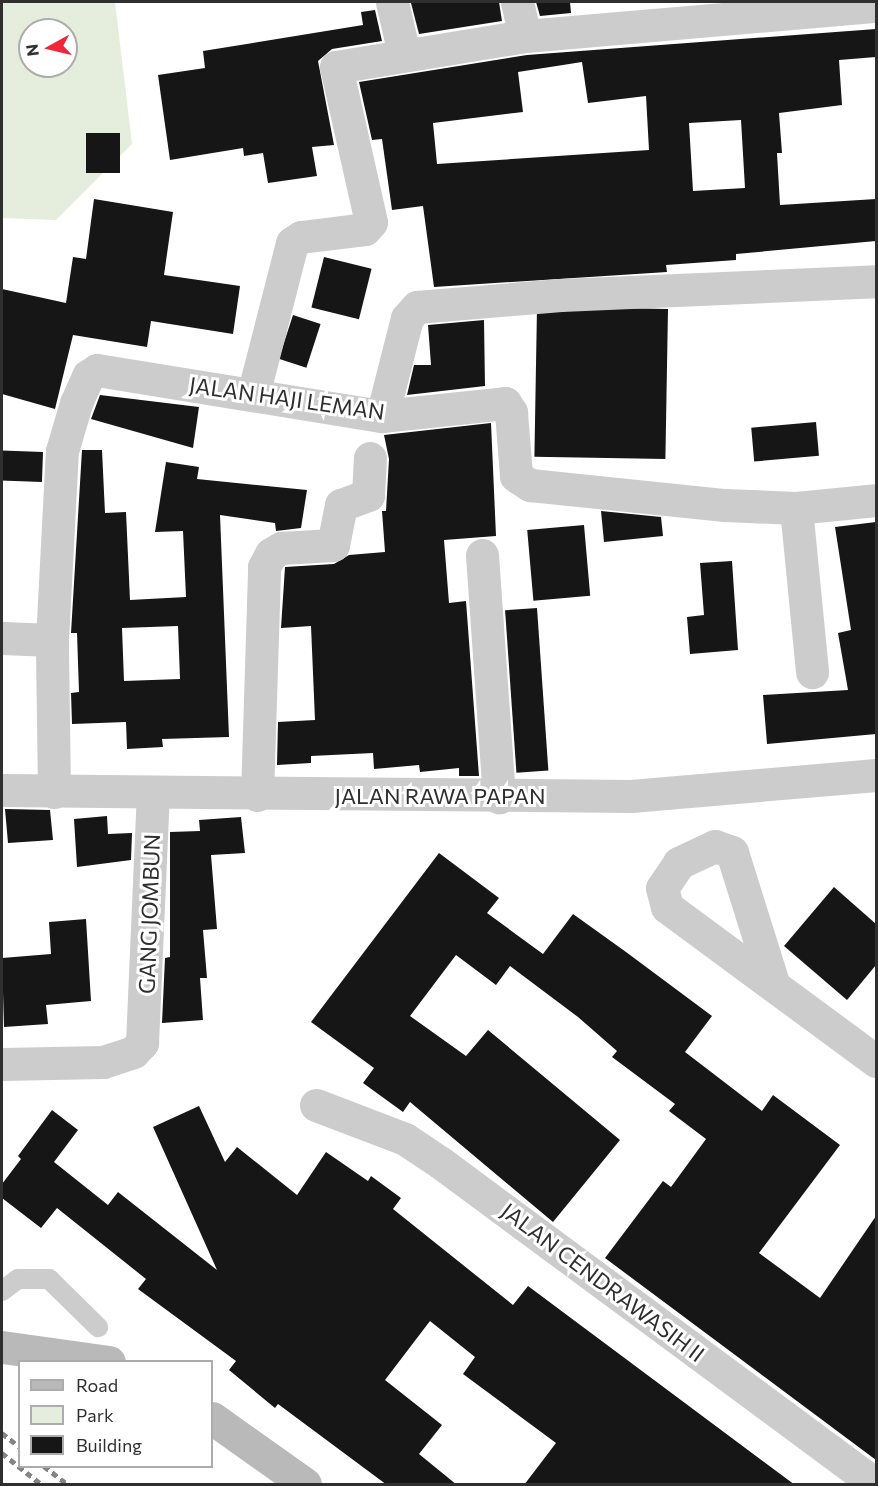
<!DOCTYPE html>
<html>
<head>
<meta charset="utf-8">
<style>
  body { margin:0 }
  #map { position:relative; width:878px; height:1486px; overflow:hidden; background:#fff; font-family:Commissioner,sans-serif }
  div>[style] { position:absolute }
  [style*='--x'] { left:calc(var(--x)*1px); top:calc(var(--y)*1px); width:calc(var(--w)*1px); rotate:calc(var(--a)*1deg) }
  .green>* { inset:0; background:#e5eddc }
  .building>* { inset:0; background:#161616; transform-origin:0 0 }
  .lane>* { height:20px; margin:-10px; padding:0 10px; transform-origin:10px; border-radius:10px; background:#ccc }
  .street>* { height:33px; margin:-16.5px; padding:0 16.5px; transform-origin:16.5px; border-radius:16.5px; background:#ccc }
  .secondary>* { height:33px; margin:-16.5px; padding:0 16.5px; transform-origin:16.5px; border-radius:16.5px; background:#b9b9b9 }
  .rail>* { height:4.5px; margin-top:-2.25px; transform-origin:0; background:repeating-linear-gradient(90deg,#848484 0 6px,transparent 0 10.5px) }
  span { translate:-50% -50%; white-space:nowrap; text-align:center; line-height:1.15; -webkit-text-stroke:6px #fff; paint-order:stroke }
  .street-label { font-size:22px; color:#2f2f2f }
  .frame { position:absolute; inset:0; border:3px solid #2f2f2f; pointer-events:none }
  .legend { position:absolute; left:18px; top:1360px; width:195px; height:108px; box-sizing:border-box; background:#fff; border:2px solid #acacac; margin:0; padding:8px 10px; list-style:none; font-size:18px; color:#2f2f2f }
  .legend li { display:flex; align-items:center; gap:12px; height:30px }
  .legend b { width:30px; border:2px solid #acacac }
  .north { position:absolute; left:18px; top:18px; width:60px; height:60px; box-sizing:border-box; background:#fff; border:2px solid #acacac; border-radius:50%; rotate:262deg; font-size:16px; font-weight:700; line-height:24px; text-align:center; color:#2f2f2f }
  .north::after { content:''; display:block; margin:auto; width:21px; height:27px; background:#f0273a; clip-path:polygon(50% 0,100% 100%,50% 72%,0 100%) }
</style>
</head>
<body>
<div id="map">
  <div class="green">
    <i style="clip-path:polygon(evenodd,2px 2px,115px 2px,132px 144px,56px 220px,2px 218px,2px 2px,30px 30px,66px 30px,66px 66px,30px 66px,30px 30px)"></i>
  </div>
  <div class="building">
    <i style="clip-path:polygon(419px 2px,499px 2px,502px 21px,419px 34px,411px 3px)"></i>
    <i style="clip-path:polygon(536px 2px,570px 2px,571px 13px,540px 16px)"></i>
    <i style="clip-path:polygon(375px 10px,382px 41px,332px 49px,318px 61px,334px 145px,312px 147px,317px 176px,268px 183px,263px 153px,244px 156px,243px 148px,170px 160px,158px 75px,205px 68px,203px 51px,363px 25px,361px 12px)"></i>
    <i style="clip-path:polygon(evenodd,876px 29px,876px 57px,839px 60px,842px 105px,779px 113px,782px 153px,777px 153px,780px 205px,876px 199px,876px 241px,736px 254px,736px 260px,666px 265px,667px 272px,434px 287px,423px 206px,392px 210px,382px 139px,372px 140px,359px 82px,527px 55px,876px 29px,582px 62px,588px 103px,646px 96px,649px 150px,437px 164px,433px 123px,523px 112px,518px 72px,582px 62px,876px 29px,741px 120px,745px 188px,693px 191px,689px 123px,741px 120px)"></i>
    <i style="left:86px;top:133px;width:34px;height:40px"></i>
    <i style="clip-path:polygon(94px 199px,173px 212px,164px 275px,240px 286px,233px 334px,151px 321px,147px 347px,73px 335px,55px 409px,2px 394px,2px 289px,66px 303px,73px 257px,86px 259px)"></i>
    <i style="left:324px;top:257px;width:49px;height:52px;rotate:14deg"></i>
    <i style="left:668px;top:309px;width:150px;height:131px;rotate:91deg"></i>
    <i style="left:293px;top:315px;width:29px;height:46px;rotate:18deg"></i>
    <i style="clip-path:polygon(484px 320px,485px 386px,407px 395px,414px 365px,431px 365px,428px 325px)"></i>
    <i style="clip-path:polygon(100px 395px,199px 407px,193px 448px,91px 419px)"></i>
    <i style="left:816px;top:422px;width:34px;height:65px;rotate:85deg"></i>
    <i style="clip-path:polygon(491px 423px,496px 536px,444px 540px,449px 603px,466px 601px,479px 776px,459px 776px,459px 768px,420px 772px,419px 765px,374px 769px,373px 753px,311px 756px,311px 763px,277px 765px,278px 722px,315px 720px,311px 626px,281px 628px,285px 567px,334px 564px,349px 555px,385px 552px,382px 511px,386px 511px,389px 459px,384px 435px)"></i>
    <i style="clip-path:polygon(evenodd,82px 450px,102px 450px,105px 513px,126px 512px,130px 600px,186px 597px,183px 531px,155px 532px,166px 462px,199px 467px,197px 479px,307px 490px,301px 528px,276px 531px,275px 523px,220px 515px,229px 737px,162px 739px,163px 747px,127px 749px,126px 722px,72px 724px,71px 693px,79px 692px,77px 633px,71px 633px,82px 450px,178px 626px,180px 679px,124px 681px,122px 628px,178px 626px)"></i>
    <i style="left:43px;top:452px;width:30px;height:41px;rotate:92deg"></i>
    <i style="clip-path:polygon(601px 511px,661px 517px,663px 536px,604px 542px)"></i>
    <i style="clip-path:polygon(876px 522px,876px 734px,767px 744px,763px 695px,848px 690px,838px 633px,851px 630px,835px 527px)"></i>
    <i style="left:584px;top:525px;width:71px;height:57px;rotate:85deg"></i>
    <i style="clip-path:polygon(732px 561px,738px 650px,690px 654px,687px 617px,704px 615px,700px 563px)"></i>
    <i style="left:537px;top:608px;width:163px;height:32px;rotate:86deg"></i>
    <i style="clip-path:polygon(5px 809px,50px 810px,53px 840px,8px 843px)"></i>
    <i style="clip-path:polygon(107px 816px,108px 834px,132px 833px,131px 860px,77px 867px,74px 819px)"></i>
    <i style="clip-path:polygon(241px 817px,245px 853px,211px 855px,217px 929px,203px 930px,207px 978px,200px 978px,203px 1020px,162px 1023px,165px 958px,170px 957px,170px 832px,200px 831px,199px 820px)"></i>
    <i style="clip-path:polygon(439px 853px,499px 898px,487px 913px,543px 954px,573px 914px,626px 952px,712px 1016px,685px 1052px,762px 1111px,773px 1095px,840px 1145px,759px 1253px,820px 1298px,876px 1216px,876px 1460px,605px 1258px,663px 1181px,671px 1187px,706px 1139px,669px 1111px,675px 1104px,612px 1057px,617px 1051px,578px 1017px,510px 966px,496px 985px,456px 955px,410px 1016px,466px 1056px,488px 1030px,620px 1140px,553px 1222px,410px 1102px,403px 1112px,363px 1083px,374px 1068px,311px 1022px)"></i>
    <i style="clip-path:polygon(834px 887px,876px 924px,876px 965px,847px 1000px,784px 946px)"></i>
    <i style="clip-path:polygon(86px 919px,91px 1001px,46px 1005px,48px 1024px,4px 1027px,2px 958px,51px 954px,49px 922px)"></i>
    <i style="clip-path:polygon(199px 1106px,225px 1162px,237px 1147px,297px 1195px,326px 1152px,368px 1181px,371px 1176px,401px 1198px,393px 1209px,513px 1305px,528px 1286px,795px 1485px,524px 1485px,556px 1443px,463px 1374px,475px 1357px,430px 1321px,385px 1380px,442px 1425px,419px 1454px,457px 1485px,387px 1485px,278px 1404px,275px 1408px,229px 1370px,236px 1361px,138px 1289px,146px 1279px,57px 1208px,41px 1228px,2px 1198px,2px 1184px,21px 1159px,18px 1156px,52px 1110px,78px 1130px,54px 1162px,108px 1205px,118px 1192px,217px 1270px,153px 1127px)"></i>
  </div>
  <div class="lane">
    <i style="--x:2;--y:1291;--w:20;--a:-37"></i>
    <i style="--x:18;--y:1279;--w:31;--a:0"></i>
    <i style="--x:49;--y:1279;--w:69;--a:44.4"></i>
  </div>
  <div class="street">
    <i style="--x:392;--y:2;--w:53;--a:77"></i>
    <i style="--x:517;--y:2;--w:35;--a:77"></i>
    <i style="--x:253;--y:395;--w:157;--a:-75.6"></i>
    <i style="--x:292;--y:243;--w:11;--a:-34"></i>
    <i style="--x:301;--y:237;--w:64;--a:-7.1"></i>
    <i style="--x:365;--y:229;--w:9;--a:-49"></i>
    <i style="--x:371;--y:222;--w:159;--a:-102.7"></i>
    <i style="--x:336;--y:67;--w:192;--a:-9.3"></i>
    <i style="--x:525;--y:36;--w:352;--a:-4.9"></i>
    <i style="--x:382;--y:416;--w:101;--a:-75.7"></i>
    <i style="--x:407;--y:318;--w:15;--a:-48"></i>
    <i style="--x:417;--y:307;--w:144;--a:-4.8"></i>
    <i style="--x:561;--y:295;--w:315;--a:-2.5"></i>
    <i style="--x:796;--y:508;--w:165;--a:84.4"></i>
    <i style="--x:482;--y:555;--w:243;--a:86"></i>
    <i style="--x:2;--y:638;--w:50;--a:2.3"></i>
    <i style="--x:2;--y:790;--w:629;--a:0.55"></i>
    <i style="--x:631;--y:796;--w:246;--a:-4.9"></i>
    <i style="--x:54;--y:792;--w:152;--a:-90.8"></i>
    <i style="--x:52;--y:640;--w:189;--a:-87"></i>
    <i style="--x:62;--y:451;--w:50;--a:-73.7"></i>
    <i style="--x:76;--y:403;--w:30;--a:-66"></i>
    <i style="--x:88;--y:376;--w:11;--a:-34"></i>
    <i style="--x:97;--y:370;--w:289;--a:9.2"></i>
    <i style="--x:382;--y:416;--w:124;--a:-6"></i>
    <i style="--x:505;--y:403;--w:11;--a:56"></i>
    <i style="--x:511;--y:412;--w:64;--a:85.5"></i>
    <i style="--x:516;--y:476;--w:17;--a:33"></i>
    <i style="--x:530;--y:485;--w:196;--a:5.9"></i>
    <i style="--x:725;--y:505;--w:71;--a:2.4"></i>
    <i style="--x:796;--y:508;--w:80;--a:-5.7"></i>
    <i style="--x:257;--y:795;--w:228;--a:-88.2"></i>
    <i style="--x:264;--y:567;--w:15;--a:-62"></i>
    <i style="--x:271;--y:554;--w:12;--a:-31"></i>
    <i style="--x:281;--y:548;--w:52;--a:-3.3"></i>
    <i style="--x:333;--y:545;--w:41;--a:-78.7"></i>
    <i style="--x:341;--y:505;--w:29;--a:-20"></i>
    <i style="--x:368;--y:495;--w:37;--a:-87"></i>
    <i style="--x:773;--y:983;--w:137;--a:-107.4"></i>
    <i style="--x:732;--y:852;--w:18;--a:-161"></i>
    <i style="--x:715;--y:846;--w:40;--a:155"></i>
    <i style="--x:679;--y:863;--w:30;--a:124"></i>
    <i style="--x:662;--y:888;--w:20;--a:75"></i>
    <i style="--x:667;--y:907;--w:260;--a:36.4"></i>
    <i style="--x:2;--y:1064;--w:101;--a:-1.1"></i>
    <i style="--x:103;--y:1062;--w:32;--a:-18"></i>
    <i style="--x:133;--y:1052;--w:13;--a:-45"></i>
    <i style="--x:142;--y:1043;--w:251;--a:-87.5"></i>
    <i style="--x:316;--y:1105;--w:95;--a:20.9"></i>
    <i style="--x:405;--y:1139;--w:43;--a:33.7"></i>
    <i style="--x:441;--y:1163;--w:540;--a:36.49"></i>
  </div>
  <div class="secondary">
    <i style="--x:2;--y:1347;--w:108;--a:8"></i>
    <i style="--x:212;--y:1418;--w:114;--a:35.4"></i>
  </div>
  <div class="rail">
    <i style="--x:2;--y:1433;--w:23;--a:38"></i>
    <i style="--x:2;--y:1453;--w:50;--a:38.5"></i>
    <i style="--x:44;--y:1466;--w:29;--a:38"></i>
  </div>
  <div class="street-label">
    <span style="left:287px;top:398px;rotate:8deg">JALAN HAJI LEMAN</span>
    <span style="left:440px;top:796px">JALAN RAWA PAPAN</span>
    <span style="left:149px;top:914px;rotate:-88deg">GANG JOMBUN</span>
    <span style="left:603px;top:1282px;rotate:37deg">JALAN CENDRAWASIH II</span>
  </div>
  <div class="frame"></div>
  <ul class="legend">
  <li><b style="height:8px;background:#b9b9b9"></b>Road</li>
  <li><b style="height:16px;background:#e5eddc"></b>Park</li>
  <li><b style="height:16px;background:#161616"></b>Building</li>
  </ul>
  <div class="north">N</div>
</div>
</body>
</html>
